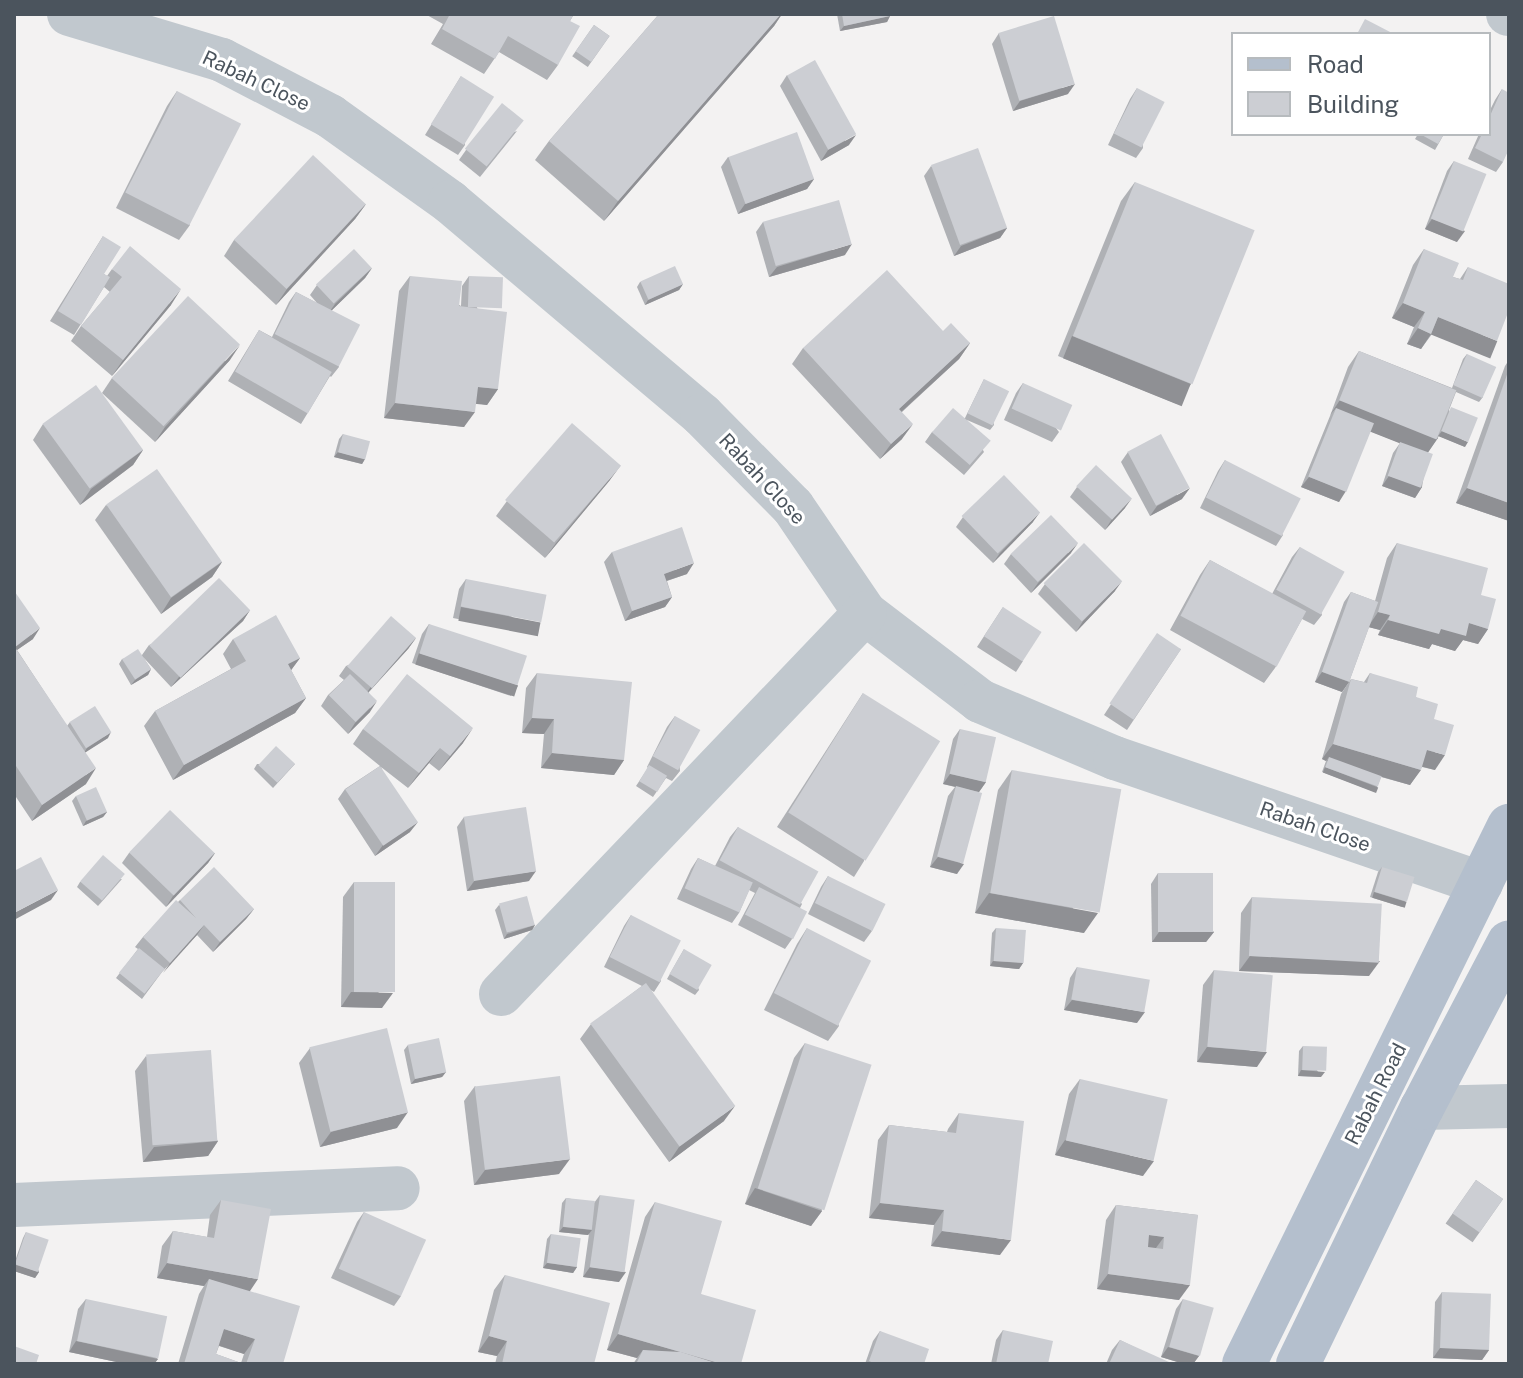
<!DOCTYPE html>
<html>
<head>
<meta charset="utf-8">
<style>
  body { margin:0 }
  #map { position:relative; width:1523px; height:1378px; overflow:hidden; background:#f3f2f2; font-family:"Public Sans",sans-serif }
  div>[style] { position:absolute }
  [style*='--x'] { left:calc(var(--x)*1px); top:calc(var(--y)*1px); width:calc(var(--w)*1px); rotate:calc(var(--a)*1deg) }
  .minor>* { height:44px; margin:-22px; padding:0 22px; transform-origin:22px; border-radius:22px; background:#c1c8ce }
  .major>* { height:44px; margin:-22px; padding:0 22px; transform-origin:22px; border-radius:22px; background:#b4bfcd }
  .wall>* { inset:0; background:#afb1b5; transform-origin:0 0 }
  .shaded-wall>* { inset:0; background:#8f9094; transform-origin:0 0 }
  .building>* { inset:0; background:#ccced3; transform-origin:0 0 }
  span { translate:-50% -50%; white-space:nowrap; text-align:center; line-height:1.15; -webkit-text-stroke:6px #fff; paint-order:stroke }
  .street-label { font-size:20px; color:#4b545d }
  .frame { position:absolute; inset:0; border:16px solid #4b545d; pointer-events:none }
  .legend { position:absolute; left:1231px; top:32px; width:260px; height:104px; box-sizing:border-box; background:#fff; border:2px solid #b7bbbe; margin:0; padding:10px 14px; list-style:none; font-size:24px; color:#4b545d }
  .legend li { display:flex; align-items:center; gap:16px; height:40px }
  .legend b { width:40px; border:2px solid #b7bbbe }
</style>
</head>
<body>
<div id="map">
  <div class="minor">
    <i style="--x:69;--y:14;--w:160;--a:16.7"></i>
    <i style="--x:222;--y:60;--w:122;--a:27.4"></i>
    <i style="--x:330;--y:116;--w:148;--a:35.6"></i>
    <i style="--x:450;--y:202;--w:330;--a:40.2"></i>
    <i style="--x:702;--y:415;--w:129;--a:45.3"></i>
    <i style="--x:793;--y:507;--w:128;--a:55.8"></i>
    <i style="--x:865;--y:613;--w:145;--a:37.4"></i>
    <i style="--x:980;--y:701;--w:147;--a:22.9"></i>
    <i style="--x:1115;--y:758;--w:387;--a:18.9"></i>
    <i style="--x:1508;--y:14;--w:1;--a:0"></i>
    <i style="--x:501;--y:994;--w:527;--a:-46.31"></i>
    <i style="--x:1422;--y:1108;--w:87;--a:-1.3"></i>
    <i style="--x:14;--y:1205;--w:384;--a:-2.5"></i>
  </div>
  <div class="major">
    <i style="--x:1244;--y:1364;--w:600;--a:-63.78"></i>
    <i style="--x:1298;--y:1364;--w:284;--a:-64.2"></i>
    <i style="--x:1422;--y:1108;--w:187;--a:-62.3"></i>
  </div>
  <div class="wall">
    <i style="clip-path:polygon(425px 14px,574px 14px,570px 21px,558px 65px,547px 80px,499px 52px,484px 74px,431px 44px,443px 24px)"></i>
    <i style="clip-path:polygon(659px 14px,782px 14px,774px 26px,604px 221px,535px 160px,549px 141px)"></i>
    <i style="clip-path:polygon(837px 14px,890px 14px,890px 16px,887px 22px,840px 31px)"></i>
    <i style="left:594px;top:25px;width:19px;height:38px;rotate:35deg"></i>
    <i style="clip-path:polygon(999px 33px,1068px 94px,1013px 111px,992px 44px)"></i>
    <i style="clip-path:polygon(787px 75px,849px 145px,821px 161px,780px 86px)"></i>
    <i style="clip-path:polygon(461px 76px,465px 145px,458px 155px,425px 135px)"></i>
    <i style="clip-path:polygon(1137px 88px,1143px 148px,1136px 158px,1108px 145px,1130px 99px)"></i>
    <i style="clip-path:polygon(1502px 89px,1503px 162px,1496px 172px,1468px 159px,1479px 134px,1489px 134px,1489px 112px,1495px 100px)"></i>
    <i style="clip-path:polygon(177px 91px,190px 225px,179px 240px,116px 208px,167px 106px)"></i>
    <i style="clip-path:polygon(517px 131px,480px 177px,459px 160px,466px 150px)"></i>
    <i style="clip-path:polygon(1418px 134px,1444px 134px,1435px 150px,1415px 139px)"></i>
    <i style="clip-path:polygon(728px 157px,814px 179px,807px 189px,738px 214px,721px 167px)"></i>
    <i style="clip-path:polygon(1454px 161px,1457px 242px,1425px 229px,1447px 171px)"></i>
    <i style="clip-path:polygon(931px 166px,1007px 228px,1000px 238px,954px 256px,924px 176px)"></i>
    <i style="clip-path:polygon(1135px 182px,1191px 384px,1177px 404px,1058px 356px,1121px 201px)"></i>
    <i style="clip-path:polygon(366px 204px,355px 219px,276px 305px,224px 256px,234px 240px)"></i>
    <i style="clip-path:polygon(763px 222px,845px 255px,769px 277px,756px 232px)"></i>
    <i style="clip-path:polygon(103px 236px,104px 274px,107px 276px,112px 269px,171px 305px,112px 376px,71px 341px,81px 326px,110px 292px,104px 287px,74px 335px,50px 321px)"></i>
    <i style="clip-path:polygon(1424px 249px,1453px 277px,1460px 279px,1468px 267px,1486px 356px,1432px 334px,1421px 349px,1407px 344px,1414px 327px,1392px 318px,1413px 265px)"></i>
    <i style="clip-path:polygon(372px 268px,365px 278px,332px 310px,339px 367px,331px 377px,330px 376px,301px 424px,228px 381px,259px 330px,272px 337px,289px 302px,296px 292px,317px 303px,310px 295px,317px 285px)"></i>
    <i style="clip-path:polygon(410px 276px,461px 306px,462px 286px,469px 276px,498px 389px,487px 405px,476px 403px,464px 427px,384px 418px,399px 291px)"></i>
    <i style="clip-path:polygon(640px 282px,683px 284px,679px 290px,645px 305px,637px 287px)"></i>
    <i style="clip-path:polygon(943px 331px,970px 343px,959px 359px,902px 412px,902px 439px,880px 459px,792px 364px,803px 348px)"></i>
    <i style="clip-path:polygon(1359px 351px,1452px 388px,1463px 359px,1467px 354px,1483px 397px,1479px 402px,1456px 392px,1449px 410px,1465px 447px,1439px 436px,1428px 452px,1422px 487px,1415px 498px,1382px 486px,1393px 453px,1400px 443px,1370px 431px,1339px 502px,1301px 487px,1330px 416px,1348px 367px)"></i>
    <i style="clip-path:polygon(230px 360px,155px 442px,102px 393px,112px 378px)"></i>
    <i style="clip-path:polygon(1509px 360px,1509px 521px,1456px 503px,1505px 366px)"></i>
    <i style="clip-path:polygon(984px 379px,994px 425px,990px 430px,967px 420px,984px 452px,964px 475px,925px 442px,932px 432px,965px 418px)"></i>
    <i style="clip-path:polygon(1023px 383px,1059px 432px,1052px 442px,1004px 420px,1016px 393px)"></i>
    <i style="clip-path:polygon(43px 424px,143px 450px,133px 465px,80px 505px,33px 440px)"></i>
    <i style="clip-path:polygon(343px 434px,365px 459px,362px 464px,334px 457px,339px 439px)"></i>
    <i style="clip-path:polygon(1128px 452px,1182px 499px,1150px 516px,1121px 462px)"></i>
    <i style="clip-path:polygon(1225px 460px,1283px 535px,1276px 546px,1200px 508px,1218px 471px)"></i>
    <i style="clip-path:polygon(610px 480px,545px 558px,496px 516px,507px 501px)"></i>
    <i style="clip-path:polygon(1077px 487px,1125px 508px,1105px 530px,1070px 497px)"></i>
    <i style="clip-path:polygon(106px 505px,222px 562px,212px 577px,161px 614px,95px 520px)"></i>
    <i style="clip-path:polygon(963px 517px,1033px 522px,993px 563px,956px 527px)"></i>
    <i style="clip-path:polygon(1397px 543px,1481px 595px,1488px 629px,1478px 644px,1463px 640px,1455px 651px,1432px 644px,1429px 649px,1378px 635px,1380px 630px,1369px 627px,1349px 682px,1342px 692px,1315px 682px,1344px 602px,1351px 592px,1375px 601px,1387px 558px)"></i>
    <i style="clip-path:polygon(1300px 547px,1322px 615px,1314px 625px,1302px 619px,1275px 668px,1264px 683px,1170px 630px,1200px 575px,1210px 560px,1272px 594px,1292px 557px)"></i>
    <i style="clip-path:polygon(612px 552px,687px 574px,667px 581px,672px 597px,665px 607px,625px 621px,604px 562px)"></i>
    <i style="clip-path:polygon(1071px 553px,1031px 593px,1004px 564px,1011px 554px)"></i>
    <i style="clip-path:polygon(466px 579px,533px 634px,453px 618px,459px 589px)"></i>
    <i style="clip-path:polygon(1045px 584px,1115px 591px,1076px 632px,1038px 594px)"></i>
    <i style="clip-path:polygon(14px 593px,33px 639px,17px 650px,67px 726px,70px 722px,108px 738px,85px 752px,86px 784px,32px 821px,14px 794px)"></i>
    <i style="clip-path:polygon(1003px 607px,1023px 661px,1016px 672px,977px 647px)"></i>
    <i style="clip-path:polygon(250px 610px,243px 621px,171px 687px,143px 657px,151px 669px,148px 675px,131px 685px,119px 664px,122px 659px,142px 655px,149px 645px)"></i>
    <i style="clip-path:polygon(429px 624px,518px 686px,511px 696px,412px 663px,422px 634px)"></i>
    <i style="clip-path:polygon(416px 638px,408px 649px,369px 692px,370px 712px,348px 734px,321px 706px,328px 695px,344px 680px,339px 676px,346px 666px)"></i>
    <i style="clip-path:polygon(233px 639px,300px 658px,291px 670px,306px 698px,295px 713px,173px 780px,144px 726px,155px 711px,231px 669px,223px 654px)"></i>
    <i style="clip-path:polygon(1150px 644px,1181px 649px,1127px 730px,1104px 715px)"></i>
    <i style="clip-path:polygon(537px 673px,624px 760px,614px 775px,541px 768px,544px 734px,522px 733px,526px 688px)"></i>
    <i style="clip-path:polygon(1370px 673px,1416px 697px,1434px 719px,1435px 770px,1422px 767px,1410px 785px,1381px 777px,1375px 792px,1322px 772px,1326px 761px,1322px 759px,1341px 694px,1351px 679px,1364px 682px)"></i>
    <i style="clip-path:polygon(863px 693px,864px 861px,854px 877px,777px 827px)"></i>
    <i style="clip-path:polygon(675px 716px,680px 771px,672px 781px,666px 778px,653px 797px,636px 786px,648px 768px,647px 767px,667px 727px)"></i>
    <i style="clip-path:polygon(363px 729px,463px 743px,439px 771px,429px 763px,408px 788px,381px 767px,410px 832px,375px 856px,338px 799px,345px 789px,380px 766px,353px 744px)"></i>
    <i style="clip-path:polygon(960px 729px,986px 782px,979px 792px,957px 874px,930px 867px,948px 796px,955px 787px,943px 784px,953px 739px)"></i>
    <i style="clip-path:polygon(257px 764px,295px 764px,273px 788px,254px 769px)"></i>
    <i style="clip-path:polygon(1012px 770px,1084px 933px,975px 913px,998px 790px)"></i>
    <i style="clip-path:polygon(76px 796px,107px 812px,103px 817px,83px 826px,72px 801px)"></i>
    <i style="clip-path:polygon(464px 817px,529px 881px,467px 891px,457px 827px)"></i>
    <i style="clip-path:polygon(738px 827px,802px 904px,800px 908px,792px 939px,785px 949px,738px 925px,755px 893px,749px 890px,739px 913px,732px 923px,677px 899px,691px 869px,698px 858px,715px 866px,730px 837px)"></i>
    <i style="clip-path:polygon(129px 853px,215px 853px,208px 863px,166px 907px,122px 863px)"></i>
    <i style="clip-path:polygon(1382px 867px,1406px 902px,1402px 907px,1370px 897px,1378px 872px)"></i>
    <i style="clip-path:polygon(1158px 873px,1214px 932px,1206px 942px,1152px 942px,1151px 884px)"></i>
    <i style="clip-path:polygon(828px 876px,872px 931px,864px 942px,808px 914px,821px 887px)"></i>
    <i style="clip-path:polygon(122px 879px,98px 906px,77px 887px,80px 882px)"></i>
    <i style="clip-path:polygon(354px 882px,382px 1008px,341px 1007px,343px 897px)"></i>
    <i style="clip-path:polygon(1252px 897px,1369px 976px,1239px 971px,1241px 913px)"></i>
    <i style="clip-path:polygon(180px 900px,254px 909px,246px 919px,213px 952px,197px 935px,162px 972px,142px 999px,116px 978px,138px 949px,135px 947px,143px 937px)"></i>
    <i style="clip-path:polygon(499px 905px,535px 925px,532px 930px,504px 939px,495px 910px)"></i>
    <i style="clip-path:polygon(631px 915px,661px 981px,654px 992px,651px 990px,724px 1121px,669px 1162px,580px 1039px,591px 1024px,642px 986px,604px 967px,624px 926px)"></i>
    <i style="clip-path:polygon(807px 928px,839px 1026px,828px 1041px,764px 1010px,797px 944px)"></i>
    <i style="clip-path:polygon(996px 928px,1023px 963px,1019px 969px,990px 966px,992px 933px)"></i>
    <i style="clip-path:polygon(684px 949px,699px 990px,695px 995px,667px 979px)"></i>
    <i style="clip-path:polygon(1077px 967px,1137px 1023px,1064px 1010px,1070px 978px)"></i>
    <i style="clip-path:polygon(1214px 970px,1257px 1067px,1197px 1062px,1203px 985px)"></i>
    <i style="clip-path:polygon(805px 1043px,822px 1211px,811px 1226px,745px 1204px,794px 1058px)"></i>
    <i style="clip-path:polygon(408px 1045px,446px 1072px,442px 1077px,411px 1084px,404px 1050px)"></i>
    <i style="clip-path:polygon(1303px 1046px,1321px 1077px,1298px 1076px,1299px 1051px)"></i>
    <i style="clip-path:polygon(310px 1048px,397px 1128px,320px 1147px,299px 1063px)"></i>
    <i style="clip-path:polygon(146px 1056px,218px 1141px,208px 1156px,143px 1162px,135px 1071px)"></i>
    <i style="clip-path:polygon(1080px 1079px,1143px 1176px,1055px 1155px,1069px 1094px)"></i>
    <i style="clip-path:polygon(475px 1086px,559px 1174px,474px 1185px,464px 1101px)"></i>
    <i style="clip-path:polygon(959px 1113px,1000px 1255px,931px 1246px,934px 1225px,869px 1218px,878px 1140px,889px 1125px,947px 1132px,948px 1129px)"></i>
    <i style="left:1476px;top:1180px;width:33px;height:53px;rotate:35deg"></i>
    <i style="clip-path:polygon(600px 1195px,619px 1282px,583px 1277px,589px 1234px,588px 1235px,559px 1232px,562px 1203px,566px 1198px,594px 1203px)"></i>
    <i style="clip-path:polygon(evenodd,221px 1200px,250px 1291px,283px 1364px,178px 1364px,199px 1294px,204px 1286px,157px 1278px,162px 1246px,173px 1231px,207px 1237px,210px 1215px,221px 1200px,219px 1346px,244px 1354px,241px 1363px,216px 1354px,219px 1346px)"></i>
    <i style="clip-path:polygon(655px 1202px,701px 1294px,741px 1364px,633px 1364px,637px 1358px,607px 1350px,645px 1217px)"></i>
    <i style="clip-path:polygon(1116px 1205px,1198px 1215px,1179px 1300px,1097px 1289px,1106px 1220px)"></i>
    <i style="clip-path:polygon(364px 1212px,401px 1296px,394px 1306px,331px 1278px,357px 1222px)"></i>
    <i style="clip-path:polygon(26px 1232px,39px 1272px,35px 1278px,14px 1271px,14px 1264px,23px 1238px)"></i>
    <i style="clip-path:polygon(551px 1234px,577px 1267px,573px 1273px,543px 1268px,547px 1239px)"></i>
    <i style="clip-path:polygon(505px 1275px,594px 1364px,495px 1364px,497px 1356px,478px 1352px,494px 1290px)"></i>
    <i style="clip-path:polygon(1442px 1292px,1489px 1350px,1482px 1360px,1433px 1358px,1435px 1302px)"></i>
    <i style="clip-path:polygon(86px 1299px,158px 1359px,154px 1364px,126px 1364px,69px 1352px,78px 1309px)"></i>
    <i style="clip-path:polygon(1183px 1299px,1199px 1356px,1193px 1364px,1184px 1364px,1161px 1357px,1176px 1309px)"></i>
    <i style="clip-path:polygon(1003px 1330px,1048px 1364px,991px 1364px,996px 1340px)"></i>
    <i style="clip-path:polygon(880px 1331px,924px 1364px,865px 1364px,873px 1341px)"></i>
    <i style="clip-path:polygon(1120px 1340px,1168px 1364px,1106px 1364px,1112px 1350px)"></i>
  </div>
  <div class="shaded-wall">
    <i style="clip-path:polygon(781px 14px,782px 14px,774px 26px,604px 221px,618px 201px)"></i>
    <i style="clip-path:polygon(890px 16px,887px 22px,840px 31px,844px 26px)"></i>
    <i style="clip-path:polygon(1075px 84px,1068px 94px,1013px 111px,1020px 101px)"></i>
    <i style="clip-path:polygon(856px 135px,849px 145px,821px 161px,828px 150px)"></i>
    <i style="clip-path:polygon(814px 179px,807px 189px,738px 214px,745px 204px)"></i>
    <i style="clip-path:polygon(366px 204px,355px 219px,276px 305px,287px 289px)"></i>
    <i style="clip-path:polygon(1432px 219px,1465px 231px,1457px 242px,1425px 229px)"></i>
    <i style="clip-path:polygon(1007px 228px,1000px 238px,954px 256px,961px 246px)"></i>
    <i style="clip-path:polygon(852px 244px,845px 255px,769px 277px,777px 267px)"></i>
    <i style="clip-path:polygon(372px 268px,365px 278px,328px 314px,335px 304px)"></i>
    <i style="clip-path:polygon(683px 284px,679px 290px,645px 305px,648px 300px)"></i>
    <i style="clip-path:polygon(181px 289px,171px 305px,112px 376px,123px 360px)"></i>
    <i style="clip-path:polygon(1403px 303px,1425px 312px,1414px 327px,1392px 318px)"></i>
    <i style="left:1438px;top:317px;width:64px;height:19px;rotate:22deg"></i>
    <i style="clip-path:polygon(1418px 328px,1431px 334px,1421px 349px,1407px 344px)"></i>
    <i style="left:1072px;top:336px;width:128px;height:24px;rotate:22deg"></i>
    <i style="clip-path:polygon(970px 343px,959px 359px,888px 424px,899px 409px)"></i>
    <i style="clip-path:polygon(240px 345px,230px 360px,155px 442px,165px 427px)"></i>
    <i style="clip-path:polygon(478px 387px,498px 389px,487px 405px,467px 403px)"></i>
    <i style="clip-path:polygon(1340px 400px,1438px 438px,1427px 454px,1333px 417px,1336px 408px,1330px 415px)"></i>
    <i style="clip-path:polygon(395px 403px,475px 412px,464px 427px,384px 418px)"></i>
    <i style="clip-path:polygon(913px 424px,902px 439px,880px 459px,891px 444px)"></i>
    <i style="clip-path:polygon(1442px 431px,1468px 442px,1465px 447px,1438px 436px)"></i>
    <i style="clip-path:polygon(143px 450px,133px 465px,80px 505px,91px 489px)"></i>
    <i style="clip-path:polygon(338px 452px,365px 459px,362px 464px,334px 457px)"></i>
    <i style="clip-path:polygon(621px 465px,610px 480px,545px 558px,556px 543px)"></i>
    <i style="clip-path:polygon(1389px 476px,1422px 487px,1415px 498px,1382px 486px)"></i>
    <i style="clip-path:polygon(1309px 477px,1346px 491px,1339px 502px,1301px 487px)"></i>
    <i style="clip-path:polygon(1190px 488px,1182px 499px,1150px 516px,1157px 506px)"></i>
    <i style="clip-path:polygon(1467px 488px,1509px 503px,1509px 521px,1456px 503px)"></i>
    <i style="clip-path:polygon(1132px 498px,1125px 508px,1105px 530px,1112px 519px)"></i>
    <i style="clip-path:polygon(1040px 512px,1033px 522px,993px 563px,1000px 553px)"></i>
    <i style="clip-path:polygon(1078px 543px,1071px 553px,1031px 593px,1038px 583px)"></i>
    <i style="clip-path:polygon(222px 562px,212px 577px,161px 614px,171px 598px)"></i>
    <i style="clip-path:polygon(694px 563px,687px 574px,657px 584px,664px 574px)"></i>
    <i style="clip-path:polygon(1122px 581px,1115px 591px,1076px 632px,1083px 621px)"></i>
    <i style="clip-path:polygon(672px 597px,665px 607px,625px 621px,632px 611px)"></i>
    <i style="left:461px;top:607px;width:81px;height:14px;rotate:11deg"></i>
    <i style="clip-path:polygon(250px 610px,243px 621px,171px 687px,179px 677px)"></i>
    <i style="clip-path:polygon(1378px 612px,1390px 615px,1380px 630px,1368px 627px)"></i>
    <i style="clip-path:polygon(1388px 620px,1441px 629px,1469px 623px,1488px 629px,1478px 644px,1463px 640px,1455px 651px,1432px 644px,1429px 649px,1378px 635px)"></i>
    <i style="clip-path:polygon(40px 628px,33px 639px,14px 652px,14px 648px)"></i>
    <i style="clip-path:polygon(416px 638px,408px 649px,363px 698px,370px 688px)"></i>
    <i style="left:419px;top:653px;width:104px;height:12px;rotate:18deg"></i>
    <i style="clip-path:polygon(300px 658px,289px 673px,288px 664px)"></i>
    <i style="clip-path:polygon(151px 669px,148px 675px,131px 685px,135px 680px)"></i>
    <i style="clip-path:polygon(1322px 672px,1349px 682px,1342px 692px,1315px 682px)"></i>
    <i style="clip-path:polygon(306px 698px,295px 713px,173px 780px,184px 765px)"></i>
    <i style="clip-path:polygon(377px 701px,370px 712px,348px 734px,355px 723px)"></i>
    <i style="clip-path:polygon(532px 718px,554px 719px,544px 734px,522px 733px)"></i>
    <i style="clip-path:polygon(473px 728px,463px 743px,439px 771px,450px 756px)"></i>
    <i style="clip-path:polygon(111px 732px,108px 738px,83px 754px,87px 748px)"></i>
    <i style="clip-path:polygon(1333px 744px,1421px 770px,1410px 785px,1327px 761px,1329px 757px,1326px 761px,1322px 759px)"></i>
    <i style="clip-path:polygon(440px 748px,429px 763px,408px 788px,419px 773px)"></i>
    <i style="clip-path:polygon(1427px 750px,1445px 755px,1435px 770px,1416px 765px)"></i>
    <i style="clip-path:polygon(552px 753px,624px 760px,614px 775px,541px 768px)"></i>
    <i style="left:1325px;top:767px;width:57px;height:6px;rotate:21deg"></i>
    <i style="clip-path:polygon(96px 768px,86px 784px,32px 821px,42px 805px)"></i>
    <i style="clip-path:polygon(950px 774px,986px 782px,979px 792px,943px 784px)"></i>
    <i style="clip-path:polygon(107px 812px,103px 817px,83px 826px,86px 821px)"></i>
    <i style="clip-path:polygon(418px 822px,410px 832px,375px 856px,383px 845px)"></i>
    <i style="clip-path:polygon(215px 853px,208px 863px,166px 907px,173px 896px)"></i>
    <i style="clip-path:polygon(938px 857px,964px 864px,957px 874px,930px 867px)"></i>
    <i style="clip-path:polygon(536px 871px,529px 881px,467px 891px,475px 880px)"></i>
    <i style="clip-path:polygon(58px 890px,51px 900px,14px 920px,14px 913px)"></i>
    <i style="left:1374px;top:892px;width:34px;height:6px;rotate:17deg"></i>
    <i style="clip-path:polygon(989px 893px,1098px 913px,1084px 933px,975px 913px)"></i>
    <i style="clip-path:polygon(254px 909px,246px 919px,213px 952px,220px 942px)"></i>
    <i style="clip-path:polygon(204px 925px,197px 935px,163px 973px,170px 963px)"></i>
    <i style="clip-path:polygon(535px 925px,532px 930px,504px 939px,507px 934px)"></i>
    <i style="clip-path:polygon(1159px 932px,1214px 932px,1206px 942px,1152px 942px)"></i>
    <i style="clip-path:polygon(1250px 956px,1380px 961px,1369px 976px,1239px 971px)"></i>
    <i style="clip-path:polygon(993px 961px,1023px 963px,1019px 969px,990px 966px)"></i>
    <i style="clip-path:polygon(351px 992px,393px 993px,382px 1008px,341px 1007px)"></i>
    <i style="clip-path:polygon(1072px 1000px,1145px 1012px,1137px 1023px,1064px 1010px)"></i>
    <i style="clip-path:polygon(1207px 1047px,1267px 1052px,1257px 1067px,1197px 1062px)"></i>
    <i style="clip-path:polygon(1301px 1070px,1325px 1072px,1321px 1077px,1298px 1076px)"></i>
    <i style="clip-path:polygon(446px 1072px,442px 1077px,411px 1084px,415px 1079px)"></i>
    <i style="clip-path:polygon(735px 1106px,724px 1121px,669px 1162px,679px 1147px)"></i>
    <i style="clip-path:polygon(408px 1112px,397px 1128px,320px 1147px,331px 1132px)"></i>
    <i style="clip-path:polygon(1065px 1140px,1154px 1161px,1143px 1176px,1055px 1155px)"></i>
    <i style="clip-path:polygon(218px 1141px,208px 1156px,143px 1162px,154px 1147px)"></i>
    <i style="clip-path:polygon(570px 1159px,559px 1174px,474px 1185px,485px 1170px)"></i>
    <i style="clip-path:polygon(755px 1188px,822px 1211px,811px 1226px,745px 1204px)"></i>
    <i style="clip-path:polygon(880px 1203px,944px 1210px,934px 1225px,869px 1218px)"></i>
    <i style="clip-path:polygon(563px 1227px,592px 1230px,588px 1235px,559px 1232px)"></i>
    <i style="clip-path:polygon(942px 1231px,1011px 1240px,1000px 1255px,931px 1246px)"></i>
    <i style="clip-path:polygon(1149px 1235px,1164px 1237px,1153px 1252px,1138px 1250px)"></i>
    <i style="clip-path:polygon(167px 1263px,258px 1279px,248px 1294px,209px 1279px,204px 1286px,157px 1278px)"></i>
    <i style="clip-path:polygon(547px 1263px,577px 1267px,573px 1273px,543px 1268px)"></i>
    <i style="clip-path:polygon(16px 1265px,39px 1272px,35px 1278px,14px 1271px)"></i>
    <i style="clip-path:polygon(590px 1267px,626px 1272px,619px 1282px,583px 1277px)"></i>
    <i style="clip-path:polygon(1108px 1274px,1190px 1285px,1179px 1300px,1097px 1289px)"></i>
    <i style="clip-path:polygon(224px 1329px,255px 1339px,244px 1354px,214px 1344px)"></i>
    <i style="clip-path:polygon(618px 1334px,722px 1364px,643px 1350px,637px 1358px,607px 1350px)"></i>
    <i style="clip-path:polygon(489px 1336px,507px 1341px,497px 1356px,478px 1352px)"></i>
    <i style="clip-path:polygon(76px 1341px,158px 1359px,154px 1364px,126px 1364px,69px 1352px)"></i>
    <i style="clip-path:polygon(1168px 1347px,1199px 1356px,1193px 1364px,1184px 1364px,1161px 1357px)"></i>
    <i style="clip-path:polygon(1440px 1348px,1489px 1350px,1482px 1360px,1433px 1358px)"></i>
  </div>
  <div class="building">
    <i style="clip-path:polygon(450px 14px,574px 14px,570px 21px,580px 26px,558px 65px,508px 36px,495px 59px,442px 29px)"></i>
    <i style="clip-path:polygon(659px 14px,781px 14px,618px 201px,549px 141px)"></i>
    <i style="clip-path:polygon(842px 14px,890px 14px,890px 16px,844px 26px)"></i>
    <i style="left:1054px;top:16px;width:71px;height:58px;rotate:73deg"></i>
    <i style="clip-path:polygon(1365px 19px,1394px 34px,1357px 34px)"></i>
    <i style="left:594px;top:25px;width:19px;height:32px;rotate:35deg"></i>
    <i style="left:815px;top:60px;width:85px;height:32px;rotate:61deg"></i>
    <i style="left:461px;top:76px;width:39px;height:57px;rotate:32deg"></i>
    <i style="left:1137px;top:88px;width:31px;height:51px;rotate:27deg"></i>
    <i style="clip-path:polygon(1502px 89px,1509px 93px,1509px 149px,1503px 162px,1475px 148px,1482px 134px,1489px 134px,1489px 118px)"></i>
    <i style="left:177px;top:91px;width:72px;height:114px;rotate:27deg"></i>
    <i style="left:502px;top:103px;width:28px;height:59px;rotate:39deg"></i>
    <i style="left:797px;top:132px;width:50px;height:73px;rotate:70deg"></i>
    <i style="clip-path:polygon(1420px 134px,1444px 134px,1438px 144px)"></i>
    <i style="left:978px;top:148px;width:85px;height:50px;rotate:70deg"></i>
    <i style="left:313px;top:155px;width:72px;height:116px;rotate:43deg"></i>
    <i style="left:1454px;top:161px;width:35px;height:62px;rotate:22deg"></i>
    <i style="left:1135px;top:182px;width:129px;height:166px;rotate:22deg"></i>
    <i style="left:839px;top:200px;width:46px;height:79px;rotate:74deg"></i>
    <i style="clip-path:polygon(103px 236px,121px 247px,104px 274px,110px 277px,81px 325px,58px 311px)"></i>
    <i style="clip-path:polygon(130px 246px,181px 289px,123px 360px,81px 326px,122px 277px,112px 269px)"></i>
    <i style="left:354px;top:249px;width:26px;height:52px;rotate:47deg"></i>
    <i style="clip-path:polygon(1424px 249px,1459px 263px,1453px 277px,1463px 280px,1468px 267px,1509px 284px,1509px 310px,1497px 341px,1438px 317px,1431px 334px,1418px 328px,1425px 312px,1403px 303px)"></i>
    <i style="left:675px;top:266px;width:20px;height:38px;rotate:66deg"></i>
    <i style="clip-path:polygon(887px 270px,943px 331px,951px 323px,970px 343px,899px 409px,913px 424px,891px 444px,803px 348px)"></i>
    <i style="clip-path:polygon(410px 276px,462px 281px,459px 306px,507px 312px,498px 389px,478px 387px,475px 412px,395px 403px)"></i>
    <i style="left:469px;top:276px;width:34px;height:31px;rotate:2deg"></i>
    <i style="left:296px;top:292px;width:72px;height:47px;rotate:27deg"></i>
    <i style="left:188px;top:296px;width:71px;height:112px;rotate:43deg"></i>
    <i style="left:259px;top:330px;width:84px;height:48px;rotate:30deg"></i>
    <i style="left:1359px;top:351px;width:105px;height:53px;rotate:22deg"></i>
    <i style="left:1467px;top:354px;width:32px;height:34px;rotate:24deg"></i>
    <i style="clip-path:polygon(1509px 369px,1509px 503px,1467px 488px)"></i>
    <i style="left:984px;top:379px;width:28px;height:38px;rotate:26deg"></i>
    <i style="left:1023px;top:383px;width:54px;height:28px;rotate:24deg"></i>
    <i style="left:96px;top:385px;width:80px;height:66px;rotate:54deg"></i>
    <i style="left:1451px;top:407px;width:29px;height:26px;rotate:22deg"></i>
    <i style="left:953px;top:408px;width:50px;height:32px;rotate:41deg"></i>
    <i style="left:1336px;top:408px;width:41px;height:74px;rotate:22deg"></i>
    <i style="left:572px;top:423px;width:65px;height:102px;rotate:41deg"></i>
    <i style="left:343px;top:434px;width:28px;height:19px;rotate:15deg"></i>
    <i style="left:1161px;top:434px;width:61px;height:38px;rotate:62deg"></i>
    <i style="left:1400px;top:442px;width:35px;height:36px;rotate:20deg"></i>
    <i style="left:1225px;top:460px;width:85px;height:42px;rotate:27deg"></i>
    <i style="left:1096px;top:465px;width:49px;height:29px;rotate:43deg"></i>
    <i style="left:157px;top:469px;width:113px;height:62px;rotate:55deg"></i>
    <i style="left:1004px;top:475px;width:52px;height:59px;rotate:46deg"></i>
    <i style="left:1051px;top:515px;width:39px;height:56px;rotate:46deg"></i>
    <i style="clip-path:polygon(682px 527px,694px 563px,664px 574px,672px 597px,632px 611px,612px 552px)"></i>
    <i style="left:1084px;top:543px;width:54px;height:57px;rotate:45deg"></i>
    <i style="clip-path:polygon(1397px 543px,1488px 568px,1481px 595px,1496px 599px,1488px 629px,1469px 623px,1466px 636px,1441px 629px,1439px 634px,1388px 620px,1390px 615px,1378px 612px)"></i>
    <i style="left:1300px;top:547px;width:51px;height:49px;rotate:29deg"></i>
    <i style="left:1210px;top:560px;width:109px;height:63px;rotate:28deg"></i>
    <i style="left:219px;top:578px;width:45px;height:97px;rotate:46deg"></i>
    <i style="left:466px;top:579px;width:82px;height:28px;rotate:11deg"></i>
    <i style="clip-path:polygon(15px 592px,40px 628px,15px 647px,14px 593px)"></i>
    <i style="left:1351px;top:592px;width:29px;height:85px;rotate:20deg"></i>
    <i style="left:1003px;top:607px;width:46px;height:35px;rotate:33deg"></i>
    <i style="clip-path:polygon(276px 615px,300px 658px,288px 664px,306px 698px,184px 765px,155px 711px,246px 661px,233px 639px)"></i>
    <i style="left:391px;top:616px;width:33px;height:67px;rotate:41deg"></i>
    <i style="left:429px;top:624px;width:103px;height:31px;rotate:18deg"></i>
    <i style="left:1157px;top:633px;width:29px;height:85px;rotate:34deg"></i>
    <i style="clip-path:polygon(14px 646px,96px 768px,42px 805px,14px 763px)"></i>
    <i style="left:138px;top:649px;width:24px;height:19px;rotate:57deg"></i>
    <i style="clip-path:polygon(537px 673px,632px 682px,624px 760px,552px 753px,554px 719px,532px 718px)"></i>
    <i style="clip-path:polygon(1370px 673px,1418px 687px,1416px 697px,1438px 704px,1434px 719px,1454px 725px,1445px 755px,1427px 750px,1421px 770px,1333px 744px,1351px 679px,1367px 683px)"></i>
    <i style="left:350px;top:674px;width:38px;height:30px;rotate:45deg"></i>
    <i style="clip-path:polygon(407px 674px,473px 728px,450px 756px,440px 748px,419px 773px,363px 729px)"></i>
    <i style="left:863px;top:693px;width:91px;height:141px;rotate:32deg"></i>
    <i style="left:95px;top:706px;width:31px;height:30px;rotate:58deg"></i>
    <i style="left:675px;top:716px;width:29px;height:46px;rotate:29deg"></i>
    <i style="left:960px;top:729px;width:37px;height:46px;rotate:13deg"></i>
    <i style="left:276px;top:746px;width:26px;height:26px;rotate:43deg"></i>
    <i style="left:1329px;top:757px;width:56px;height:11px;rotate:20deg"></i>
    <i style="left:649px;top:765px;width:21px;height:19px;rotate:31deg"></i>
    <i style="left:380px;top:766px;width:68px;height:42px;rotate:56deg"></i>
    <i style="left:1012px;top:770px;width:111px;height:125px;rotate:10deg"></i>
    <i style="left:956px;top:786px;width:27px;height:73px;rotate:15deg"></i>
    <i style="left:96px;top:787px;width:27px;height:22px;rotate:66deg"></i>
    <i style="left:526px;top:807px;width:65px;height:63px;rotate:81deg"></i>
    <i style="left:170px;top:810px;width:62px;height:59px;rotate:44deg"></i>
    <i style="left:738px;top:827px;width:92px;height:38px;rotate:29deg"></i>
    <i style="left:103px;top:855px;width:29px;height:35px;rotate:41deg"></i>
    <i style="clip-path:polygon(41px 857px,58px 890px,14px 913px,14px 871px)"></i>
    <i style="left:698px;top:858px;width:60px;height:33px;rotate:24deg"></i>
    <i style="clip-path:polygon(214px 867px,254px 909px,220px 942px,204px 925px,170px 963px,143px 937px,176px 900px,196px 918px,180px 900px)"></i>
    <i style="left:1382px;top:867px;width:34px;height:26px;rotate:17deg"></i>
    <i style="left:1158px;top:873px;width:55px;height:59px"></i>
    <i style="left:828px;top:876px;width:64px;height:30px;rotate:26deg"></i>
    <i style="left:354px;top:882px;width:41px;height:110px"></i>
    <i style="left:759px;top:887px;width:54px;height:31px;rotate:27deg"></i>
    <i style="left:527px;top:896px;width:30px;height:29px;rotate:75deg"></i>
    <i style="left:1252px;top:897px;width:130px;height:59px;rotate:3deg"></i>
    <i style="left:631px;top:915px;width:56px;height:47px;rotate:27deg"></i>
    <i style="left:807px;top:928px;width:72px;height:73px;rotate:27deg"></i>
    <i style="left:996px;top:928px;width:30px;height:33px;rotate:4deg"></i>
    <i style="left:139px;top:948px;width:33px;height:32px;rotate:39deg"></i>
    <i style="left:684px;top:949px;width:32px;height:29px;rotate:30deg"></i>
    <i style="left:1077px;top:967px;width:74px;height:33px;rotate:10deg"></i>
    <i style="left:1214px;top:970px;width:59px;height:77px;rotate:5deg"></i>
    <i style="left:646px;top:983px;width:152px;height:69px;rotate:54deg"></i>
    <i style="left:387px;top:1028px;width:87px;height:80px;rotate:76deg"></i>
    <i style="left:439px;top:1038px;width:35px;height:32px;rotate:78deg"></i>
    <i style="left:805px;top:1043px;width:70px;height:153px;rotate:18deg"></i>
    <i style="left:1303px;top:1046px;width:24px;height:24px;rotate:2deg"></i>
    <i style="left:211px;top:1050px;width:91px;height:65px;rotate:86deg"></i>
    <i style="left:560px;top:1076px;width:84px;height:86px;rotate:83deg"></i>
    <i style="left:1080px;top:1079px;width:90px;height:63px;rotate:13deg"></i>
    <i style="clip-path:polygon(959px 1113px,1024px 1121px,1011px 1240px,942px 1231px,944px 1210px,880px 1203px,889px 1125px,956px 1133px)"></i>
    <i style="left:1476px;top:1180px;width:33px;height:41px;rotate:35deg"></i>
    <i style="left:600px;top:1195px;width:35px;height:73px;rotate:8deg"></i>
    <i style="left:566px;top:1198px;width:29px;height:29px;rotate:6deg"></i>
    <i style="clip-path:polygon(221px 1200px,271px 1209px,258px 1279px,167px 1263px,173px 1231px,214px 1238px)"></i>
    <i style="clip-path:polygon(655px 1202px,722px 1221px,701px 1294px,756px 1310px,741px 1364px,722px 1364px,618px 1334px)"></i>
    <i style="clip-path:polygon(evenodd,1116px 1205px,1198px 1215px,1190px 1285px,1108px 1274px,1116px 1205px,1149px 1235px,1164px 1237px,1163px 1249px,1148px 1247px,1149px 1235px)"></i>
    <i style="left:364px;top:1212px;width:68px;height:62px;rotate:24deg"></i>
    <i style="left:26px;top:1232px;width:24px;height:34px;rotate:19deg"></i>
    <i style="left:551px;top:1234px;width:30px;height:29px;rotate:8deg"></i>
    <i style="clip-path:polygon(505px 1275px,610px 1303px,594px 1364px,502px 1364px,507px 1341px,489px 1336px)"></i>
    <i style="clip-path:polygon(209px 1279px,300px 1306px,283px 1364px,246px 1364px,255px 1339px,224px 1329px,216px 1354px,244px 1364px,184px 1364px)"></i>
    <i style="left:1442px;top:1292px;width:49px;height:56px;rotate:2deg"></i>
    <i style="left:86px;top:1299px;width:83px;height:43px;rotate:12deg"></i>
    <i style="left:1183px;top:1299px;width:32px;height:50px;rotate:16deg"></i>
    <i style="clip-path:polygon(1003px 1330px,1053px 1341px,1048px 1364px,996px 1364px)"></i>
    <i style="clip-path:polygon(880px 1331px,929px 1349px,924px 1364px,876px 1364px,869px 1361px)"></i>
    <i style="clip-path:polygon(1120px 1340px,1169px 1362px,1168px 1364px,1109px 1364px)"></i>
    <i style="clip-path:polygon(14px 1346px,39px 1355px,36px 1364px,14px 1364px)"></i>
    <i style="clip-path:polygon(643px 1350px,681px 1352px,719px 1364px,636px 1364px)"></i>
    <i style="clip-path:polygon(817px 1363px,847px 1363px,817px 1364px)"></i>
  </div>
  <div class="street-label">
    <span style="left:256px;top:81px;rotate:25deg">Rabah Close</span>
    <span style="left:762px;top:479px;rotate:47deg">Rabah Close</span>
    <span style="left:1315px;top:827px;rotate:19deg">Rabah Close</span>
    <span style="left:1376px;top:1094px;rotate:-63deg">Rabah Road</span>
  </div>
  <div class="frame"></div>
  <ul class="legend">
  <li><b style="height:10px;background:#b4bfcd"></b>Road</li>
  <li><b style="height:22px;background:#ccced3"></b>Building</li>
  </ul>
</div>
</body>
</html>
